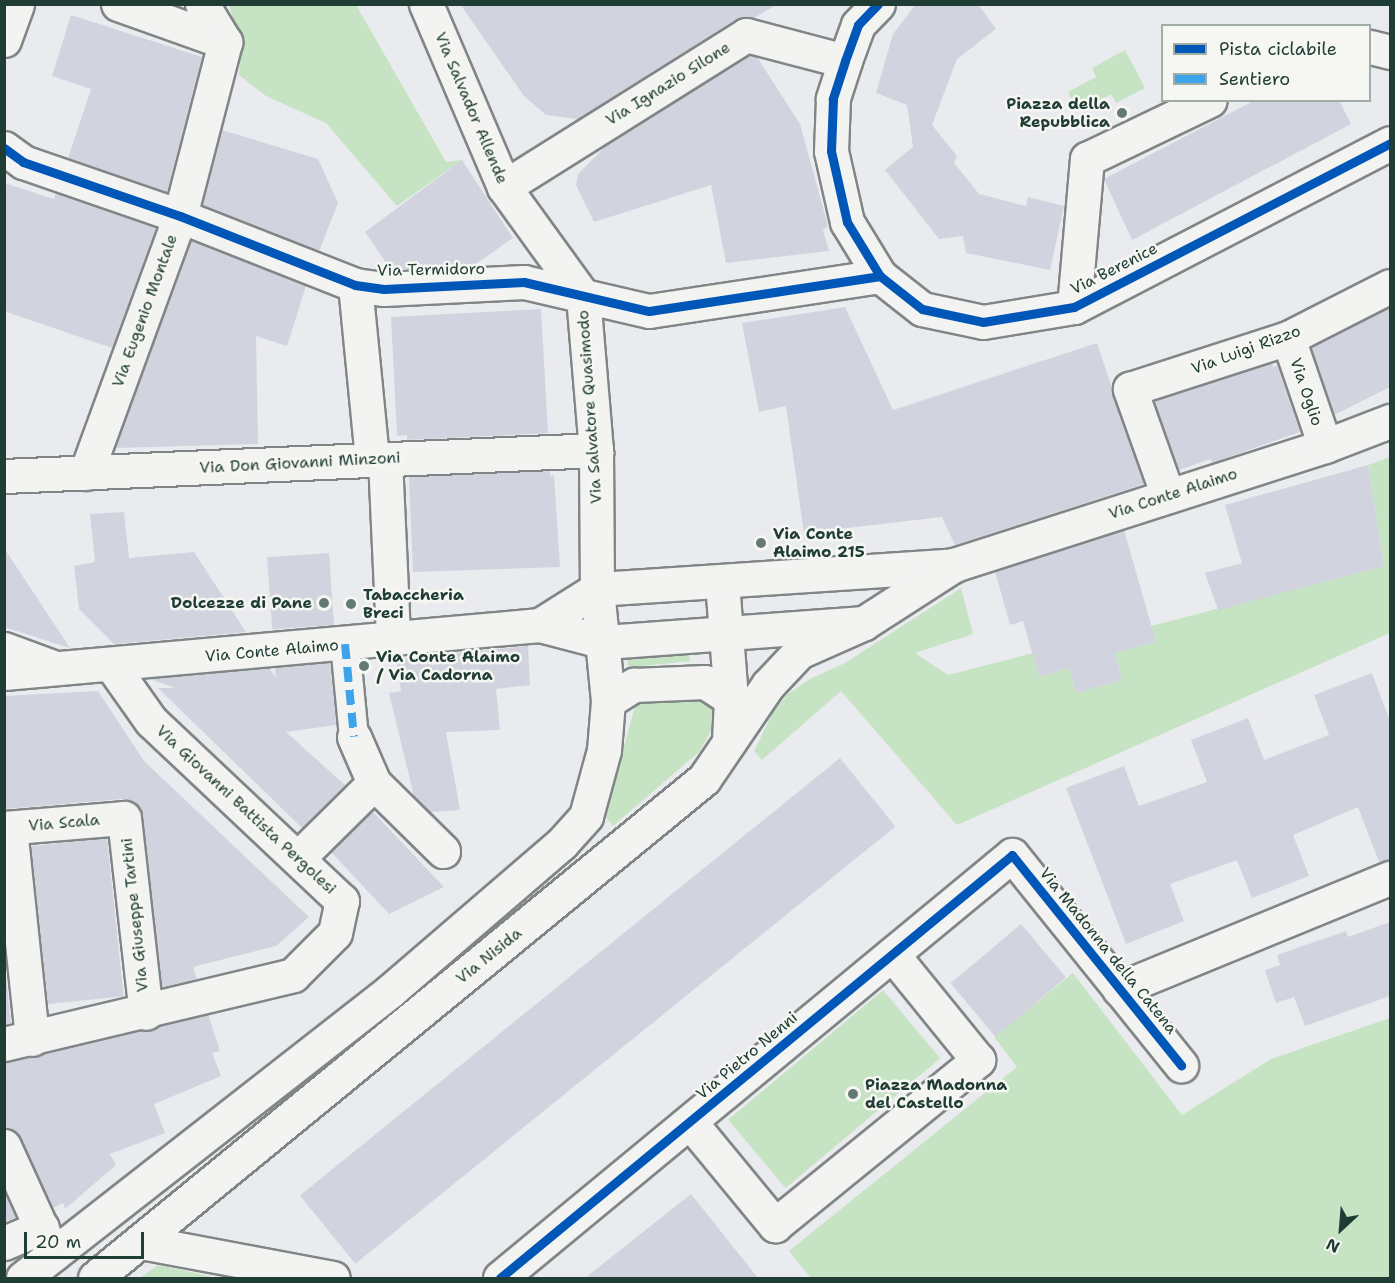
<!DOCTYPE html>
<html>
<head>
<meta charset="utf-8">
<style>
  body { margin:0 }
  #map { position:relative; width:1395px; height:1283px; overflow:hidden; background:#eaebee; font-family:"Shantell Sans",sans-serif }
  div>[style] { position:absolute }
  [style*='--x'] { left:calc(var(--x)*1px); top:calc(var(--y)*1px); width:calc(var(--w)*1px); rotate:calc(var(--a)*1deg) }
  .green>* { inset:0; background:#c6e3c3; transform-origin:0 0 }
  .building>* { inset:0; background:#d1d4de; transform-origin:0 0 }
  .roads { filter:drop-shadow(2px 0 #808686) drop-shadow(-2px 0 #808686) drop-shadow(0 2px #808686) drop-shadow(0 -2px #808686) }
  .pedestrian>* { height:28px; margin:-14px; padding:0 14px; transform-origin:14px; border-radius:14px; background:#f3f4f2 }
  .minor>* { height:33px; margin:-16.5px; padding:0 16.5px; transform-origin:16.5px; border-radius:16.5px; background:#f3f4f2 }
  .tertiary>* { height:33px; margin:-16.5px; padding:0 16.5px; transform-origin:16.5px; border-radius:16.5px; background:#f3f4f2 }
  .secondary>* { height:33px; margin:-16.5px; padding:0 16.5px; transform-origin:16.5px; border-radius:16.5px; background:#f3f4f2 }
  .quiet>* { height:8px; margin-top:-4px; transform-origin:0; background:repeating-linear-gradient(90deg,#3da4eb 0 15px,transparent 0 23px) }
  .cycleway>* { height:9px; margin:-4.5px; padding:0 4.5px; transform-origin:4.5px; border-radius:4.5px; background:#0057b8 }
  .dots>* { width:16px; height:16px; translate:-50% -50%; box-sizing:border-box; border:3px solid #f6f6f2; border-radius:50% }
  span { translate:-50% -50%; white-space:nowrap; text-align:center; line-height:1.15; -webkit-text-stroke:5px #f6f6f2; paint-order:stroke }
  .street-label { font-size:16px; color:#1f3d34 }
  .poi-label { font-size:16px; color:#1f3d34; font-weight:700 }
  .right { translate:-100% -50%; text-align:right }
  .left { translate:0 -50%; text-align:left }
  .frame { position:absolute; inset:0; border:6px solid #1f3d34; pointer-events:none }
  .legend { position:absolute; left:1161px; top:24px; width:210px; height:78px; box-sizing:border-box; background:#f6f6f2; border:2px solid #a0aca6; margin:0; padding:8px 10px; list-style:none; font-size:18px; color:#1f3d34 }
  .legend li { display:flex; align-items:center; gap:12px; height:30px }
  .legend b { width:30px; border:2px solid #a0aca6 }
  .north { position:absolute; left:1311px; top:1199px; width:60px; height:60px; -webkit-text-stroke:4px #f6f6f2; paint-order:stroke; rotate:206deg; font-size:16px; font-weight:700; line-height:24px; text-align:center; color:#1f3d34 }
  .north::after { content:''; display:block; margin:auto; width:21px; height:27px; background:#1f3d34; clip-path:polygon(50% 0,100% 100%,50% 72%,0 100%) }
  .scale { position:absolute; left:24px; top:1232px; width:120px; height:27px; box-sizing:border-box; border:3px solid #1f3d34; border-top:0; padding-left:8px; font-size:18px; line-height:21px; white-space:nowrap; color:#1f3d34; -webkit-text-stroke:4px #f6f6f2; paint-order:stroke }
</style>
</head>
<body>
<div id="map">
  <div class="green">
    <i style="clip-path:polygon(229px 5px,356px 5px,446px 162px,462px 160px,397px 206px,326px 123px,266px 96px,239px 75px,241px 47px)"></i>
    <i style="clip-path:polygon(1125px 50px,1145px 88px,1116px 103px,1111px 94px,1078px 112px,1068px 92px,1096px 77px,1092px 68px)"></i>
    <i style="clip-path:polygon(1390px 457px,1390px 633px,957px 825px,841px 691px,762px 760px,754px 751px,774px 710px,788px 694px,810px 679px,845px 663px,961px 588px,973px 634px,915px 653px,948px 675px,1033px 653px,1039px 677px,1069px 668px,1076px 693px,1122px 680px,1115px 653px,1156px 642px,1151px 626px,1384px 566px,1368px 465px)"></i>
    <i style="left:689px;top:652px;width:9px;height:62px;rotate:84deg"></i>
    <i style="clip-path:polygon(704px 699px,716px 708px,712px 729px,699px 752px,613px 826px,605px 816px,636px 703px)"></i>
    <i style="clip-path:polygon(1073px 973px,1182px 1115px,1271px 1059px,1390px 1018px,1390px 1278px,811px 1278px,789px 1251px,1017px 1067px,994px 1037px)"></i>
    <i style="left:883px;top:990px;width:89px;height:202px;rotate:50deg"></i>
    <i style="clip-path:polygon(158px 1265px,217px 1278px,140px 1278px)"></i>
  </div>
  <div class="building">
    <i style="clip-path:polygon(460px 4px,778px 4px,754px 18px,736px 19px,578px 119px,546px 115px,524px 96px)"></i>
    <i style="clip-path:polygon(916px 4px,978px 4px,996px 29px,957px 59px,932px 125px,957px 156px,954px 163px,979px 194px,1026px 206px,1028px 197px,1064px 206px,1050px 270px,966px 253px,963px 236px,939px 239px,885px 170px,913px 147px,907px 105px,876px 93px,893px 34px)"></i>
    <i style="clip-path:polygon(71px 15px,202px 57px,167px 192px,68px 158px,91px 89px,52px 76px)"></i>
    <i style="clip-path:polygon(749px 55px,757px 57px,800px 124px,828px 226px,823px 230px,829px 251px,726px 263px,711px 185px,594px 222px,576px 185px,578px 174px,607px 145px)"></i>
    <i style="clip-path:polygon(1255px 100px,1339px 100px,1351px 124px,1132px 240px,1104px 179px)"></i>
    <i style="clip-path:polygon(222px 130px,318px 159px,338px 203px,319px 251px,202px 205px)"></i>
    <i style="clip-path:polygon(462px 160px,513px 238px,473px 266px,391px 270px,365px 232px)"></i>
    <i style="clip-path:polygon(4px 183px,54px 199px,56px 193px,156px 228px,112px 348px,4px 311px)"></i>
    <i style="clip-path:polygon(191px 240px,306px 286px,287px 346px,256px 336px,258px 444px,116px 448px)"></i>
    <i style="clip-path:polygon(845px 307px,893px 410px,1097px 343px,1144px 484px,955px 545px,942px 517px,804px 533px,786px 406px,759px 412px,742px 323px)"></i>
    <i style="clip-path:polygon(1390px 307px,1390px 387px,1334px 415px,1311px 347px)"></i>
    <i style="clip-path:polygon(541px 309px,548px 433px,407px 440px,407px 435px,397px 436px,391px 317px)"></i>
    <i style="clip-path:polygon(1272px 363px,1273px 367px,1277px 365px,1300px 432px,1212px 463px,1211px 459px,1179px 470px,1154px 401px)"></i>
    <i style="clip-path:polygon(1368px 465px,1384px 566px,1218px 610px,1205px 573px,1242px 563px,1225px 505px)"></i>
    <i style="clip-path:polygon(550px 471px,550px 476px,554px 475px,560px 567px,413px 572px,409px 477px)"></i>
    <i style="clip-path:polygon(124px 512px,129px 558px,194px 552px,246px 632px,114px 644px,79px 609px,74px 566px,95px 562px,90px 514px)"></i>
    <i style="clip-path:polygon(1124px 530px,1156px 642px,1115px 653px,1122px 680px,1076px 693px,1069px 668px,1039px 677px,1023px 621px,1010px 625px,995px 571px)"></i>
    <i style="clip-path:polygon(4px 548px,70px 648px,4px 627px)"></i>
    <i style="left:329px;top:553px;width:72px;height:62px;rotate:86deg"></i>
    <i style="clip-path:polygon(528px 646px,530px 685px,496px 689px,500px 730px,446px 732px,460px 810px,431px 812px,414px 796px,389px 693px,401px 691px,396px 659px)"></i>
    <i style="clip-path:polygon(330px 663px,336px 725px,286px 732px,345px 785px,302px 828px,158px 688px,175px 688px,149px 679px,269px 668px,276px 678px,275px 668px)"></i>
    <i style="clip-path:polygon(1372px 673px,1390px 721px,1390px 860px,1379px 862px,1358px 807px,1293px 835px,1309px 876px,1252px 898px,1237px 860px,1170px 884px,1184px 921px,1126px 944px,1066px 788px,1124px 766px,1139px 806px,1207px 782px,1191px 740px,1248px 718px,1264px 760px,1329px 735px,1314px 695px)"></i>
    <i style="clip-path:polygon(98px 691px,144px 761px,309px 917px,276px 946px,193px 967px,197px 979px,162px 987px,139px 807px,122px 799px,4px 809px,4px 696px)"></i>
    <i style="left:840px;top:758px;width:88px;height:695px;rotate:51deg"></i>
    <i style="clip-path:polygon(372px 811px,444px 887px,389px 914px,331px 852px)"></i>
    <i style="left:107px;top:838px;width:159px;height:76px;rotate:84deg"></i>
    <i style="clip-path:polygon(1390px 922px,1390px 996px,1305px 1026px,1294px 997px,1276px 1003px,1265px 970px,1280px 965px,1277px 955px,1346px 931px,1348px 937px)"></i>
    <i style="left:1021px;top:924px;width:70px;height:92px;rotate:50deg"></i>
    <i style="clip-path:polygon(4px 956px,11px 1023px,4px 1025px)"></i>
    <i style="clip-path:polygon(208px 1014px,220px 1051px,212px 1053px,221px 1076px,154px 1104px,165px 1133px,110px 1154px,116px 1165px,65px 1209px,63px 1203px,53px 1208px,21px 1138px,4px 1127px,4px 1062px)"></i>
    <i style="clip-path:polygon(4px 1192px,16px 1218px,4px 1222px)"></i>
    <i style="clip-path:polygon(691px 1194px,758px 1278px,585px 1278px)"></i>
  </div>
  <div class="roads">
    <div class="pedestrian">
      <i style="--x:345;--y:644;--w:93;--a:84.5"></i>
    </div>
    <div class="minor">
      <i style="--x:118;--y:4;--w:114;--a:19.6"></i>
      <i style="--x:202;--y:4;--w:44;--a:58.8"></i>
      <i style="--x:426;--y:4;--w:199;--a:66.9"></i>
      <i style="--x:504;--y:187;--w:135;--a:54.1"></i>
      <i style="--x:583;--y:296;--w:155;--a:85.2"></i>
      <i style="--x:596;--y:450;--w:139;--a:89.6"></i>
      <i style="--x:878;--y:4;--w:29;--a:134"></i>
      <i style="--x:858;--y:25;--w:38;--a:110"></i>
      <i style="--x:845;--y:61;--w:40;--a:108"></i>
      <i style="--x:833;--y:99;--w:52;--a:92.2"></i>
      <i style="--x:831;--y:151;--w:73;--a:77.3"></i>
      <i style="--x:847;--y:222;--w:63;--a:58.6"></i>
      <i style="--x:880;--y:276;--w:53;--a:38.2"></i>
      <i style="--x:922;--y:309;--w:62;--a:12"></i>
      <i style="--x:983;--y:322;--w:92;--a:-9.4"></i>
      <i style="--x:1074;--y:307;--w:356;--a:-27.4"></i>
      <i style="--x:4;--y:40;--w:38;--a:-70"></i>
      <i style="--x:1370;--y:47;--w:21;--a:14"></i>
      <i style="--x:4;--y:148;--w:24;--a:36"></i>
      <i style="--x:23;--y:162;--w:166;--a:19"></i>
      <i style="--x:180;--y:216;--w:188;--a:21.5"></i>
      <i style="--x:355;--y:285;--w:29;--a:8"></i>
      <i style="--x:384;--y:289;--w:140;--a:-2.9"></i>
      <i style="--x:524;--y:282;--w:128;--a:13.1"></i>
      <i style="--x:649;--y:311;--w:234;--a:-8.6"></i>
      <i style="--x:504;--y:187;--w:286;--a:-32.1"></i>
      <i style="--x:746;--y:35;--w:102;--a:14.7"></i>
      <i style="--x:355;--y:285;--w:175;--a:84.4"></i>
      <i style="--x:1074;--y:307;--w:149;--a:-85"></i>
      <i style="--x:1087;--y:159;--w:136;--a:-25.6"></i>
      <i style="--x:1288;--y:338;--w:114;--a:71.1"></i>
      <i style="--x:385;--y:459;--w:179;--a:87.4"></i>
      <i style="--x:86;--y:473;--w:274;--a:-69.9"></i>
      <i style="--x:180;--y:216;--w:180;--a:-75.5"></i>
      <i style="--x:4;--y:476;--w:593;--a:-2.51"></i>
      <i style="--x:1168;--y:496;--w:114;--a:-109.6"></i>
      <i style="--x:1130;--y:389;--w:166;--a:-17.9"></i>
      <i style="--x:1288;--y:338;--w:114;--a:-27"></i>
      <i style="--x:354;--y:737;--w:50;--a:66.5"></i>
      <i style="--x:374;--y:783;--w:97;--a:44.6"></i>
      <i style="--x:4;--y:828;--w:120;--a:-4.8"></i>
      <i style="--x:124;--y:818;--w:196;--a:83.6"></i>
      <i style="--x:10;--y:828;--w:212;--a:84"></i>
      <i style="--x:298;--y:858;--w:107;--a:-44.6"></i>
      <i style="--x:1119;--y:989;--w:293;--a:-22.3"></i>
      <i style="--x:4;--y:1044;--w:297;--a:-13.4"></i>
      <i style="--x:293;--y:975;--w:59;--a:-45"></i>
      <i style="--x:335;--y:933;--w:33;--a:-78"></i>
      <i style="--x:342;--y:901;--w:262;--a:-136.7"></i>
      <i style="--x:151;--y:721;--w:67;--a:-125.3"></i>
      <i style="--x:690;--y:1122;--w:134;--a:50.5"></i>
      <i style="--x:775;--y:1225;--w:262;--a:-39.1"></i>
      <i style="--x:978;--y:1060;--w:136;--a:-129.1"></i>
      <i style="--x:4;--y:1146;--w:119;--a:65.6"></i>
      <i style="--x:141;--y:1242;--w:195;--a:10.6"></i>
      <i style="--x:4;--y:1243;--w:41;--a:-22.8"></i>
      <i style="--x:500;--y:1278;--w:664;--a:-39.56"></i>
      <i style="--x:1012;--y:855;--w:270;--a:51.2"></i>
    </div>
    <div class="tertiary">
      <i style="--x:4;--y:649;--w:52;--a:20.2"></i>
    </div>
    <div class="secondary">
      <i style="--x:722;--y:582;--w:117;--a:85.6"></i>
      <i style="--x:731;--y:699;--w:43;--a:92.7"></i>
      <i style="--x:540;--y:625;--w:67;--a:-32.3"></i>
      <i style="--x:597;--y:589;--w:358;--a:-3.8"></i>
      <i style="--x:954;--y:565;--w:390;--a:-17.8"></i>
      <i style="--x:1325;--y:446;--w:70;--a:-21"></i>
      <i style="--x:4;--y:673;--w:538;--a:-5.12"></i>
      <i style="--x:540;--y:625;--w:67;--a:14.7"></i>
      <i style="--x:605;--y:642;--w:260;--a:-4.2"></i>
      <i style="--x:864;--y:623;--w:107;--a:-32.8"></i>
      <i style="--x:608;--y:701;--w:31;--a:-32"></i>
      <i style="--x:634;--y:685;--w:71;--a:-2.4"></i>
      <i style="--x:705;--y:682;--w:31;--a:33"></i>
      <i style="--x:23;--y:1278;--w:466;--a:-38"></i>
      <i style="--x:390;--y:991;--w:227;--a:-40.7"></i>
      <i style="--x:562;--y:843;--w:36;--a:-48"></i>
      <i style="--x:586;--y:816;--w:68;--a:-74.7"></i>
      <i style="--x:604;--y:750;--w:49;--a:-85.3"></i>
      <i style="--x:608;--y:701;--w:113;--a:-95.6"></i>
      <i style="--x:95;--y:1278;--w:787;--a:-39.33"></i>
      <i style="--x:704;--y:779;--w:114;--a:-55.8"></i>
      <i style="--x:768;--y:685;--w:45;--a:-46.8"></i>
      <i style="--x:799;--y:652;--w:71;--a:-24"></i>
    </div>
  </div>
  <div class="quiet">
    <i style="--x:345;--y:644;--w:93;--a:84.5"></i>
  </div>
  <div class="cycleway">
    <i style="--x:878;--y:4;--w:29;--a:134"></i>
    <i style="--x:858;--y:25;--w:38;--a:110"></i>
    <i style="--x:845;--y:61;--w:40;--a:108"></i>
    <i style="--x:833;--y:99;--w:52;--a:92.2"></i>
    <i style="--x:831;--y:151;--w:73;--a:77.3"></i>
    <i style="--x:847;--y:222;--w:63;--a:58.6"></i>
    <i style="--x:880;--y:276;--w:53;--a:38.2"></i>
    <i style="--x:922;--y:309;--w:62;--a:12"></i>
    <i style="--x:983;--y:322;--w:92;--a:-9.4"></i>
    <i style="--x:1074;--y:307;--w:356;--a:-27.4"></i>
    <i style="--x:4;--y:148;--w:24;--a:36"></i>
    <i style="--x:23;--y:162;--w:166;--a:19"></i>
    <i style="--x:180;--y:216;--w:188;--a:21.5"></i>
    <i style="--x:355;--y:285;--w:29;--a:8"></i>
    <i style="--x:384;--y:289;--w:140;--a:-2.9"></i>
    <i style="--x:524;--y:282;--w:128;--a:13.1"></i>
    <i style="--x:649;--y:311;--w:234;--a:-8.6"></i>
    <i style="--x:500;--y:1278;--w:664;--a:-39.56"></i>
    <i style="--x:1012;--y:855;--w:270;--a:51.2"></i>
  </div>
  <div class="dots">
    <i style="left:1122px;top:113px;background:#667a75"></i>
    <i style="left:761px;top:543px;background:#667a75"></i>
    <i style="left:324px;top:603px;background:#667a75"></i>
    <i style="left:351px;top:604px;background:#667a75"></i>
    <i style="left:364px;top:666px;background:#667a75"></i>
    <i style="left:853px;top:1094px;background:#667a75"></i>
  </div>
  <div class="street-label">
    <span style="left:668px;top:84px;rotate:-32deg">Via Ignazio Silone</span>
    <span style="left:471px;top:108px;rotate:67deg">Via Salvador Allende</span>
    <span style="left:1114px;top:269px;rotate:-27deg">Via Berenice</span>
    <span style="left:431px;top:270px;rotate:-1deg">Via Termidoro</span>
    <span style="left:145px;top:311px;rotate:-70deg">Via Eugenio Montale</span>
    <span style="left:1246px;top:350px;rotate:-20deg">Via Luigi Rizzo</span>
    <span style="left:1306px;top:392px;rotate:71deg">Via Oglio</span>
    <span style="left:590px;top:407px;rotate:-94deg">Via Salvatore Quasimodo</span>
    <span style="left:300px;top:463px;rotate:-3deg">Via Don Giovanni Minzoni</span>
    <span style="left:1173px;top:494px;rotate:-18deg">Via Conte Alaimo</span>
    <span style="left:272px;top:651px;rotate:-5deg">Via Conte Alaimo</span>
    <span style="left:246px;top:810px;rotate:43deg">Via Giovanni Battista Pergolesi</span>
    <span style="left:64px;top:823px;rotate:-5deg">Via Scala</span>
    <span style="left:135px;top:915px;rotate:-96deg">Via Giuseppe Tartini</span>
    <span style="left:1108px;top:951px;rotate:51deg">Via Madonna della Catena</span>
    <span style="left:489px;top:956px;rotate:-39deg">Via Nisida</span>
    <span style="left:747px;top:1056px;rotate:-40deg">Via Pietro Nenni</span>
  </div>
  <div class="poi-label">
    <span class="right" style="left:1110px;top:113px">Piazza della<br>Repubblica</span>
    <span class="left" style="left:773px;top:543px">Via Conte<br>Alaimo 215</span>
    <span class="left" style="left:363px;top:604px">Tabaccheria<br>Breci</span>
    <span class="right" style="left:312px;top:603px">Dolcezze di Pane</span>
    <span class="left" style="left:376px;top:666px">Via Conte Alaimo<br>/ Via Cadorna</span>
    <span class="left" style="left:865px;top:1094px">Piazza Madonna<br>del Castello</span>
  </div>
  <div class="frame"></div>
  <ul class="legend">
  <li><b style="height:8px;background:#0057b8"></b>Pista ciclabile</li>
  <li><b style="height:8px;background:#3da4eb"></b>Sentiero</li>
  </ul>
  <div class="north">N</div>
  <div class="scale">20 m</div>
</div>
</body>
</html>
